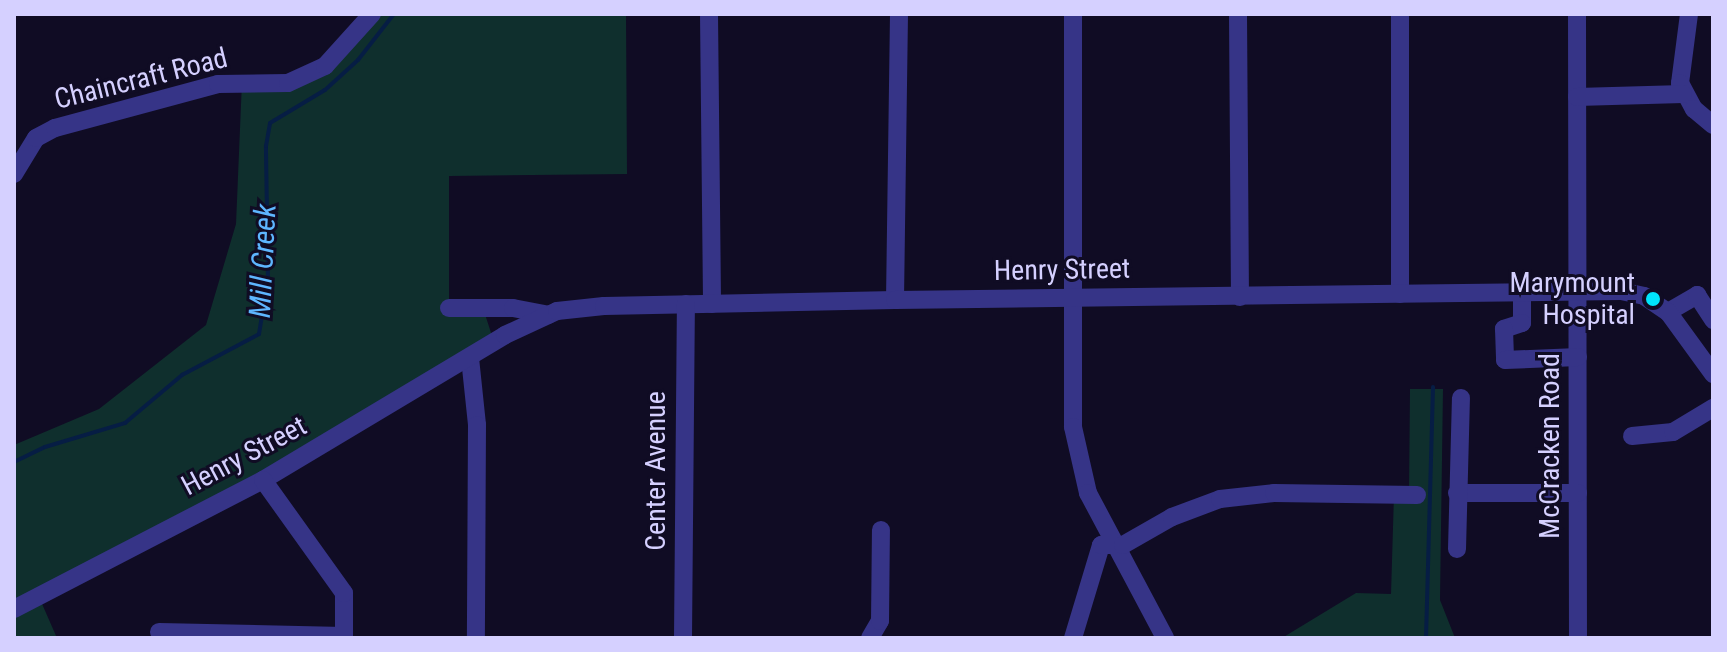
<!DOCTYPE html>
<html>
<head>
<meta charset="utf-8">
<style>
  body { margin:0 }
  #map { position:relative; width:1727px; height:652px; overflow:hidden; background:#100c24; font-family:"Roboto Condensed",sans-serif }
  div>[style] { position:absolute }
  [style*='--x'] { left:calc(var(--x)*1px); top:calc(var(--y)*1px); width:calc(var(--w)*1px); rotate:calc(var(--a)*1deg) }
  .green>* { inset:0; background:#0f2f2d }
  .stream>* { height:4px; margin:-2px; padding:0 2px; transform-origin:2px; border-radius:2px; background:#061d44 }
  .minor>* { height:18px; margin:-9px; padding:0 9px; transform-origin:9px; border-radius:9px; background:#363487 }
  .dots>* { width:22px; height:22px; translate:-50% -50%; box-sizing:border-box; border:4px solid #100c24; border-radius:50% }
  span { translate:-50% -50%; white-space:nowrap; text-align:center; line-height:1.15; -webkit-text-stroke:6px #100c24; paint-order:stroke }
  .street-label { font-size:28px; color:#d5d0ff }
  .poi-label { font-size:28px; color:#d5d0ff }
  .right { translate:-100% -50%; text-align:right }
  .water-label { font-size:30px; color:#5eb6ff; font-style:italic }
  .frame { position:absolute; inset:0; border:16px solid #d5d0ff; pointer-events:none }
</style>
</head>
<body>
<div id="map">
  <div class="green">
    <i style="clip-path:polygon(372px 14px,626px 14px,627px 174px,449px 176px,449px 308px,483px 308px,494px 342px,39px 597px,57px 638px,14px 638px,14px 445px,99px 409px,206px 325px,236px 224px,242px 81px,275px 84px,324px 66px)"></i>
    <i style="clip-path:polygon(1410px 389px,1443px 389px,1440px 600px,1455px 638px,1282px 638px,1356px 593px,1391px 594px,1394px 494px,1409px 494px)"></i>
  </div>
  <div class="stream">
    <i style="--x:14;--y:462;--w:34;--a:-26"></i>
    <i style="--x:45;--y:447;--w:84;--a:-16.7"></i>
    <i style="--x:125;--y:423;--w:75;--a:-40.1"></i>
    <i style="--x:182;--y:375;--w:87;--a:-28"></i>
    <i style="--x:259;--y:334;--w:56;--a:-80.7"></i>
    <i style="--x:268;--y:279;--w:133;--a:-90.9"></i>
    <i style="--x:266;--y:146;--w:23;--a:-80"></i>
    <i style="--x:270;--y:123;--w:64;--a:-31"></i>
    <i style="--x:325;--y:90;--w:45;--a:-42.3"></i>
    <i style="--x:358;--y:60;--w:58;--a:-52"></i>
    <i style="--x:1426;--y:638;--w:251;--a:-88.4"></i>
  </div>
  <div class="minor">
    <i style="--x:709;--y:14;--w:290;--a:89.4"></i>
    <i style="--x:1073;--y:14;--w:413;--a:90"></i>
    <i style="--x:1073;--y:427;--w:68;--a:77.2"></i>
    <i style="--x:1088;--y:493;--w:164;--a:62"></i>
    <i style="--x:1238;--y:14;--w:283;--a:89.6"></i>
    <i style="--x:1577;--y:14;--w:624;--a:89.91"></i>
    <i style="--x:1689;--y:14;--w:70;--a:97.4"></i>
    <i style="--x:1680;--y:83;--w:30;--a:62"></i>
    <i style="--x:1694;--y:109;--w:25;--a:40"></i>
    <i style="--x:1577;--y:97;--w:106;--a:-1.6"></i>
    <i style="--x:14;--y:174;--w:42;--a:-58.6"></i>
    <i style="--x:36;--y:138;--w:21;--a:-28"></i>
    <i style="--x:55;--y:128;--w:169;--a:-15.1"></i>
    <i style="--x:218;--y:84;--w:70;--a:-0.8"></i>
    <i style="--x:288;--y:83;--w:41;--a:-24.7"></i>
    <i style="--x:325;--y:66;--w:70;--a:-47.9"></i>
    <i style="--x:1522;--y:292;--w:31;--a:90"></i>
    <i style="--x:1522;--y:323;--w:19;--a:162"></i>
    <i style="--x:1504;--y:329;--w:31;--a:88"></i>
    <i style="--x:1505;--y:360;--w:73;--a:-2.4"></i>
    <i style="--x:1400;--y:294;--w:280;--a:-90"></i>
    <i style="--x:895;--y:300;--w:286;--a:-89.2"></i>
    <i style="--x:449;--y:308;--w:64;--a:0"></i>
    <i style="--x:513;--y:308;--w:36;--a:11"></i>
    <i style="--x:1668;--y:312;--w:34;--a:-30"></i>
    <i style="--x:1697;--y:295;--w:30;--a:57"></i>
    <i style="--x:470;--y:358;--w:67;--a:84"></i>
    <i style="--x:477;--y:425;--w:213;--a:90.3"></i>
    <i style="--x:1632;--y:436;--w:41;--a:-5.6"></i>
    <i style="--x:1673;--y:432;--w:47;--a:-31"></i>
    <i style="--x:1457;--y:493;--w:121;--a:0"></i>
    <i style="--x:1457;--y:549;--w:151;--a:-88.5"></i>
    <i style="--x:14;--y:609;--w:280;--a:-27.4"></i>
    <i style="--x:263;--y:480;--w:282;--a:-30.9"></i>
    <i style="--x:505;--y:335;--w:57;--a:-24.8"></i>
    <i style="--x:557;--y:311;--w:47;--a:-6.1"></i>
    <i style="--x:604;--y:306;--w:291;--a:-1.2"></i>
    <i style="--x:895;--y:300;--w:726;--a:-0.71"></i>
    <i style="--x:1621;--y:291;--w:24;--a:12"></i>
    <i style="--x:1644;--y:296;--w:29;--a:34"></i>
    <i style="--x:1668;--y:312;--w:77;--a:54"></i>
    <i style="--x:159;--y:632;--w:185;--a:1.2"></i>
    <i style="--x:344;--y:636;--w:43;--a:-90"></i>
    <i style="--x:344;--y:593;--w:139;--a:-125.6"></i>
    <i style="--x:683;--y:638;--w:334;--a:-89.5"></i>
    <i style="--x:870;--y:638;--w:20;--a:-60"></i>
    <i style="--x:880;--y:621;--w:91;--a:-89.4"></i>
    <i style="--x:1073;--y:638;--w:97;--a:-73.2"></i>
    <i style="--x:1101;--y:545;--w:22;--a:0"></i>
    <i style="--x:1123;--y:545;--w:56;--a:-29.7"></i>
    <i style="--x:1172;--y:517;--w:51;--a:-20.6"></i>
    <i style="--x:1220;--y:499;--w:54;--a:-6.3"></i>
    <i style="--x:1274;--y:493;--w:143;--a:0.8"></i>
  </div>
  <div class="dots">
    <i style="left:1653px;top:299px;background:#00e4fb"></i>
  </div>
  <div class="street-label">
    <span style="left:141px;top:79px;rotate:-14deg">Chaincraft Road</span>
    <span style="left:1062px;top:270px;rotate:-1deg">Henry Street</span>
    <span style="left:1550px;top:446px;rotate:-90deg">McCracken Road</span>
    <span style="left:244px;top:456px;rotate:-28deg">Henry Street</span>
    <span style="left:656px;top:471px;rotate:-90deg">Center Avenue</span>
  </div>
  <div class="poi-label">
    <span class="right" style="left:1635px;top:299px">Marymount<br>Hospital</span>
  </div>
  <div class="water-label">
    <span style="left:263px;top:261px;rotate:-87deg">Mill Creek</span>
  </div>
  <div class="frame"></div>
</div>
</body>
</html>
